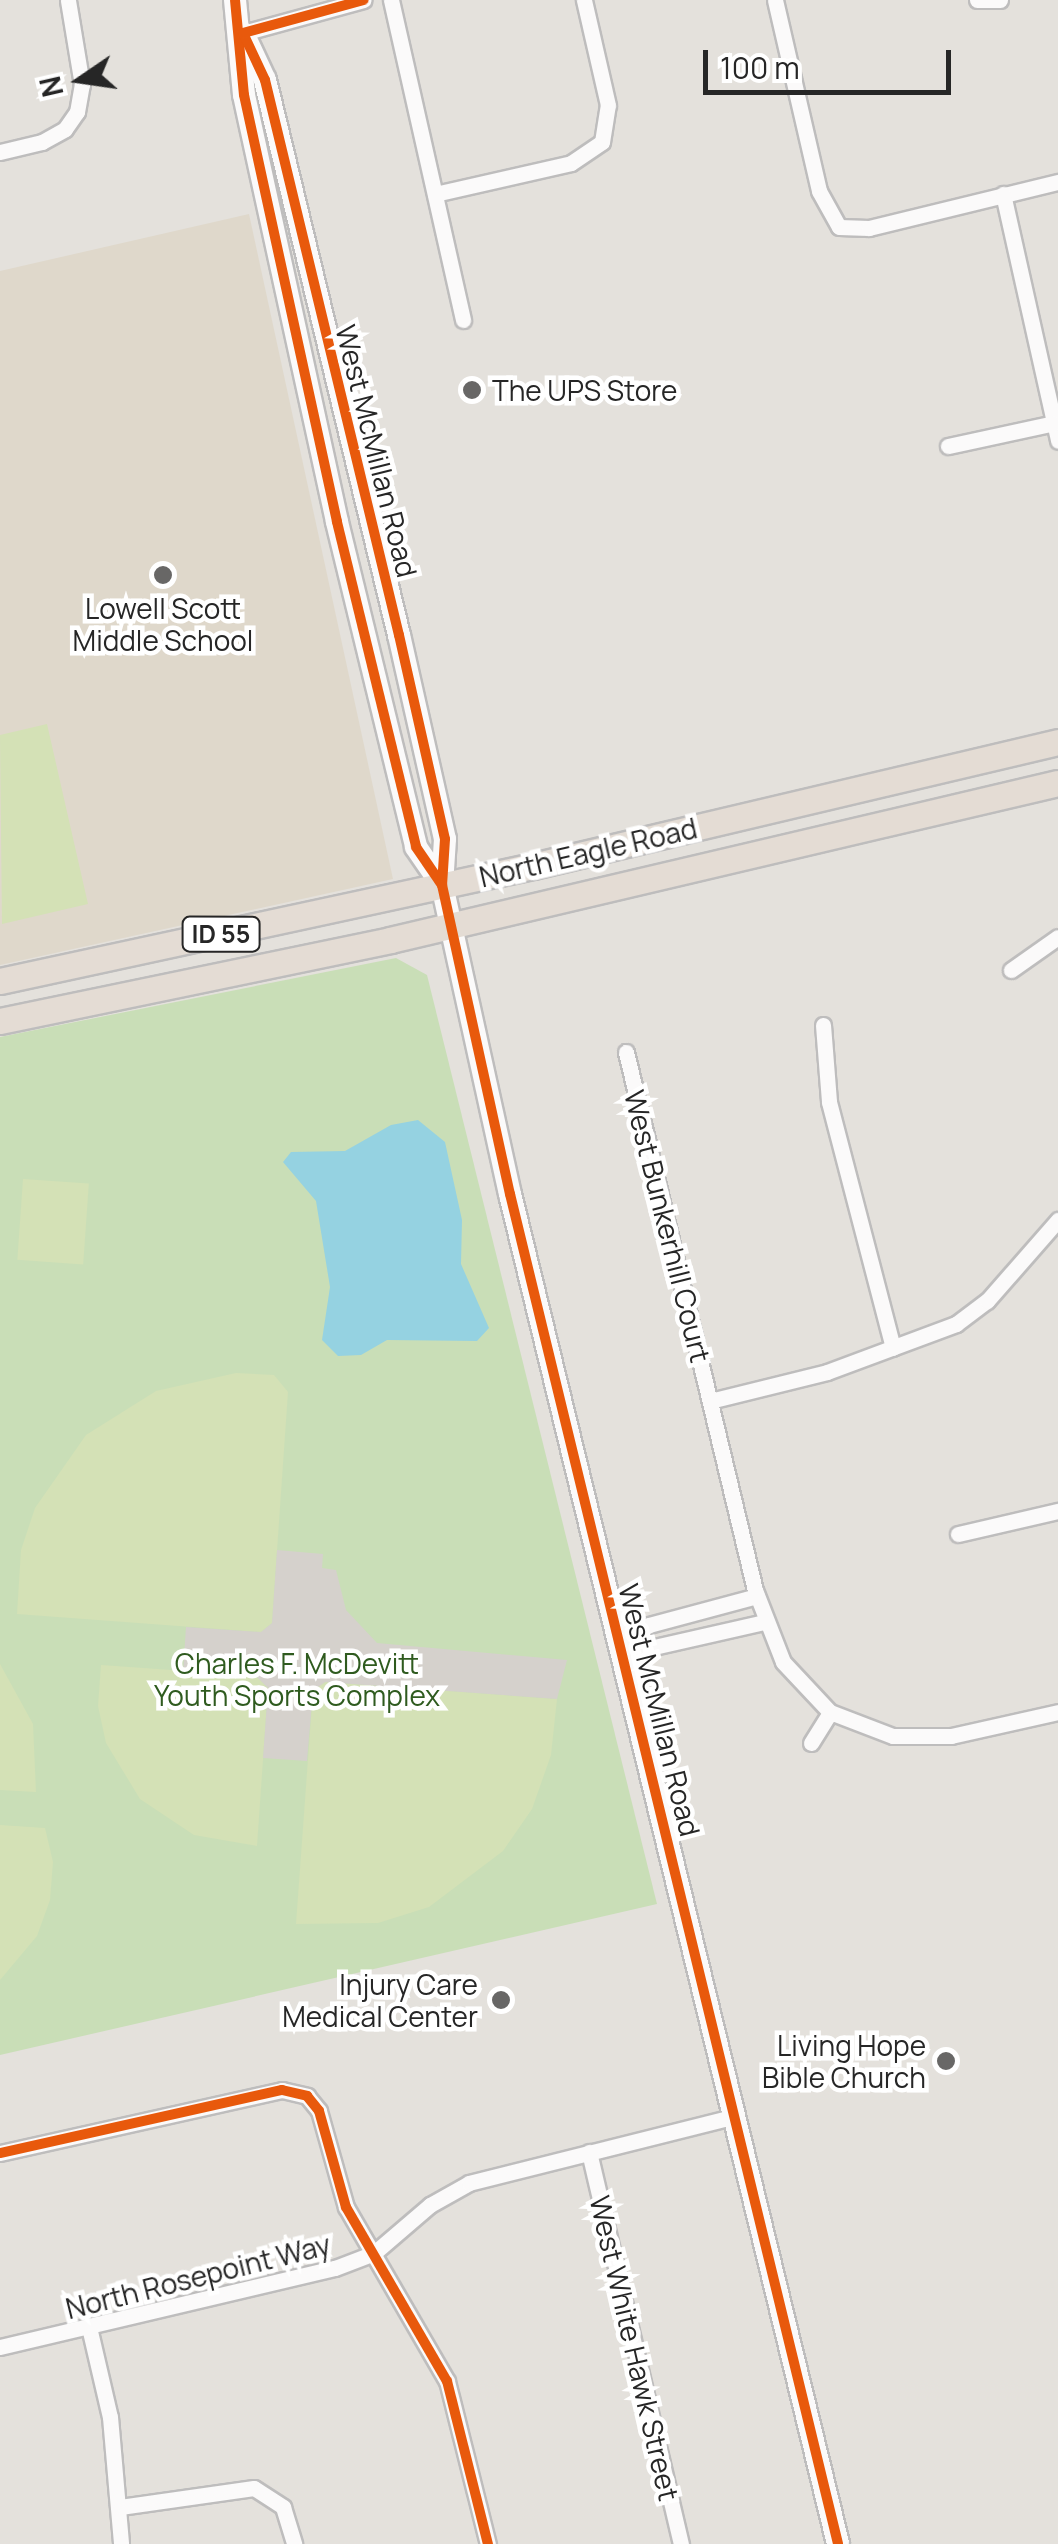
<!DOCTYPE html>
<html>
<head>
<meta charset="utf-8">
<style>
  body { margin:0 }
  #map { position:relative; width:1058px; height:2544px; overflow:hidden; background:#e4e1dc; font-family:Manrope,sans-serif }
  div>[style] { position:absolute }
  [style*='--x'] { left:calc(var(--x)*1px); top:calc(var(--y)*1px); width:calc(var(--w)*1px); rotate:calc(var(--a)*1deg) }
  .education>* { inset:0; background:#dfd8cb }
  .green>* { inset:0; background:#c9deb7 }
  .pitch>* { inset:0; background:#d4e1b6; transform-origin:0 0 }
  .plaza>* { inset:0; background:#d5d1cc }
  .water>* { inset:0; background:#95d2e1 }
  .roads { filter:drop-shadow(2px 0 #bebdbd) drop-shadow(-2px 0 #bebdbd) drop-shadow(0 2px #bebdbd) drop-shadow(0 -2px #bebdbd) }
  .minor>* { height:15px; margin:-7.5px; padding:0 7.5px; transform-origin:7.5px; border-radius:7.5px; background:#fbfafa }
  .secondary>* { height:22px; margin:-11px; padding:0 11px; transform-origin:11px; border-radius:11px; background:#fbfafa }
  .trunk>* { height:25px; margin:-12.5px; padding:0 12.5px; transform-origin:12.5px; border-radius:12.5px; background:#e4dcd4 }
  .cycleway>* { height:10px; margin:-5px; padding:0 5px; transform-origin:5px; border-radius:5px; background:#e8590c }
  .dots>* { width:28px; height:28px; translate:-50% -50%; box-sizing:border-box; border:5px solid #fff; border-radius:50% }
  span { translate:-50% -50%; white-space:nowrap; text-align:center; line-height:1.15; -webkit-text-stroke:9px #fff; paint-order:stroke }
  .shield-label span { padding:2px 8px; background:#fff; border:2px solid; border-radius:8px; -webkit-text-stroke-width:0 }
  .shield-label { font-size:25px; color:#262626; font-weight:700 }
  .poi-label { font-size:28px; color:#262626 }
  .left { translate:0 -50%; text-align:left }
  .right { translate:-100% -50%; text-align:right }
  .street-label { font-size:28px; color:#262626 }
  .park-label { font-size:28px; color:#2f5b1f }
  .north { position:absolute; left:30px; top:30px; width:100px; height:100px; -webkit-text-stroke:8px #fff; paint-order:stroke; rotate:257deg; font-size:28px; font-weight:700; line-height:40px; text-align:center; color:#262626 }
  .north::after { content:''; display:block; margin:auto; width:35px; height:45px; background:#262626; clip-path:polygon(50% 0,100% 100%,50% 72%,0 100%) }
  .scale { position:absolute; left:703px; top:50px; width:248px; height:45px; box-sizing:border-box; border:5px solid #262626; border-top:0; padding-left:12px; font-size:30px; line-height:35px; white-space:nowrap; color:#262626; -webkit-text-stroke:8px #fff; paint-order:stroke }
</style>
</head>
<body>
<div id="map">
  <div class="education">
    <i style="clip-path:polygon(249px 214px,393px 879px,0 965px,0 271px)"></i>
  </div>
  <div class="green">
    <i style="clip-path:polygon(396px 958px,427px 975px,657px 1904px,0 2055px,0 1037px)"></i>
  </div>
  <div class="pitch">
    <i style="clip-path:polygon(47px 724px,88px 904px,2px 924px,0 735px)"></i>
    <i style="left:23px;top:1179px;width:66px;height:81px;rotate:4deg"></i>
    <i style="clip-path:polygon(236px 1373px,274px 1375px,288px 1392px,272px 1623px,261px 1632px,17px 1614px,21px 1550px,35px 1508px,86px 1435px,156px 1391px)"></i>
    <i style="clip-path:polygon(0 1664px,33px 1724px,36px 1792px,0 1790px)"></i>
    <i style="clip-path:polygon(101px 1665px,256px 1676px,268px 1688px,257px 1846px,194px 1835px,140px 1799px,106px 1743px,98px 1706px)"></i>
    <i style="clip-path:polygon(325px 1682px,557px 1699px,551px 1755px,532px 1809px,503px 1851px,429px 1907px,378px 1923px,296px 1924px,313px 1690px)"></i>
    <i style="clip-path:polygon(0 1825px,45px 1828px,53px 1862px,50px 1900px,37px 1936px,0 1980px)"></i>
  </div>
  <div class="plaza">
    <i style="clip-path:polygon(277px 1550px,323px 1554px,322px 1568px,336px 1570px,346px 1610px,377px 1643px,567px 1660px,557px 1699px,325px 1682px,313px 1691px,307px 1761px,263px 1758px,268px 1688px,256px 1676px,183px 1672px,186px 1627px,261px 1632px,272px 1623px)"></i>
  </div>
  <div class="water">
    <i style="clip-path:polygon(418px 1120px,445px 1142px,462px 1220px,461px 1264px,489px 1328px,477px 1341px,387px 1340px,361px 1355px,338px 1356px,322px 1340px,330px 1287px,316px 1201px,283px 1162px,291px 1152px,345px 1151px,391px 1125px)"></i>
  </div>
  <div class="roads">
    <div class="minor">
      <i style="--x:391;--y:0;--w:328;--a:77.3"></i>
      <i style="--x:775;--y:0;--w:196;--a:77"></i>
      <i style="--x:819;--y:191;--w:41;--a:60.9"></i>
      <i style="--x:839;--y:227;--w:30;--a:2"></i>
      <i style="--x:869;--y:228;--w:195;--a:-13.7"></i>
      <i style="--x:977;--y:0;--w:23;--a:0"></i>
      <i style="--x:243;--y:33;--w:125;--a:-15.3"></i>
      <i style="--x:0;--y:152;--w:43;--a:-13.4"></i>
      <i style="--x:42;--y:142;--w:26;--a:-29"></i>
      <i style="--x:65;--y:129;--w:21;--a:-55"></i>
      <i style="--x:77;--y:112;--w:27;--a:-80"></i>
      <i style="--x:82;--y:85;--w:86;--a:-99.4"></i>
      <i style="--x:435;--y:194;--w:139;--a:-12.8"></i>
      <i style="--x:571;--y:163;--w:37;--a:-34"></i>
      <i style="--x:602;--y:142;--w:37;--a:-81"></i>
      <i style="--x:608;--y:105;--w:108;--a:-102.9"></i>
      <i style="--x:1003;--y:194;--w:253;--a:77.4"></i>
      <i style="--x:948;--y:446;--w:108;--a:-12.2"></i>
      <i style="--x:1011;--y:970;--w:57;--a:-35.1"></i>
      <i style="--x:823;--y:1025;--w:77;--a:85.5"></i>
      <i style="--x:829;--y:1102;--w:254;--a:75.4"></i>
      <i style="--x:626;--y:1052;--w:553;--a:76.52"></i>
      <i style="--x:755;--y:1590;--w:77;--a:68.7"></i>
      <i style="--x:783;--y:1662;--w:69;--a:46.8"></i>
      <i style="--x:830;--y:1712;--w:67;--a:20.9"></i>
      <i style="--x:893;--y:1736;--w:58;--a:0"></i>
      <i style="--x:951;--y:1736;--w:110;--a:-12.6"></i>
      <i style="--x:710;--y:1401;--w:121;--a:-13.9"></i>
      <i style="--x:827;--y:1372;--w:138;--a:-20.4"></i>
      <i style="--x:956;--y:1324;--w:39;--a:-37"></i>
      <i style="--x:987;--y:1301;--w:108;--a:-48.8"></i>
      <i style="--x:958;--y:1534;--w:103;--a:-13"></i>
      <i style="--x:757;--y:1596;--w:112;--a:165"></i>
      <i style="--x:649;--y:1625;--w:33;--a:149"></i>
      <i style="--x:621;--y:1642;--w:33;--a:9"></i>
      <i style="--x:654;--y:1647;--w:113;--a:-12.8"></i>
      <i style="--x:811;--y:1743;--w:36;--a:-58"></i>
      <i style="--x:589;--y:2152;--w:403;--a:76.8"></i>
      <i style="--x:0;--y:2153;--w:289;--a:-12.6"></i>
      <i style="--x:282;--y:2090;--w:26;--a:13"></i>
      <i style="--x:307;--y:2096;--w:19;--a:51"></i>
      <i style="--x:319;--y:2111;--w:100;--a:74.3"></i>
      <i style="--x:346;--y:2207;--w:201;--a:59.9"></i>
      <i style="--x:447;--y:2381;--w:168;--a:75.9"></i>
      <i style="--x:89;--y:2327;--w:92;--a:76.9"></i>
      <i style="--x:110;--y:2417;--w:127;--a:85"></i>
      <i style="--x:0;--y:2347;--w:344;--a:-13.3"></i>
      <i style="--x:335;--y:2268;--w:42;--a:-21"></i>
      <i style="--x:374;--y:2253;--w:74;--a:-40.6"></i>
      <i style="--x:430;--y:2205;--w:45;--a:-29.4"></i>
      <i style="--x:469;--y:2183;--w:274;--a:-14.1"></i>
      <i style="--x:120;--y:2507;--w:135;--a:-8.1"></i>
      <i style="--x:254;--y:2488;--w:35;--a:33"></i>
      <i style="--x:283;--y:2507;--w:39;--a:73"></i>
    </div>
    <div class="secondary">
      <i style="--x:235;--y:0;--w:95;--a:84.6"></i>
      <i style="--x:244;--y:95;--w:437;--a:77.7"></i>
      <i style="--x:337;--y:522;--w:334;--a:76.3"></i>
      <i style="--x:416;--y:847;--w:46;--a:55.6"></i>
      <i style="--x:243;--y:33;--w:52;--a:64.9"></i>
      <i style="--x:265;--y:80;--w:571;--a:76.43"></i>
      <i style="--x:399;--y:635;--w:209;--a:77.3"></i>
      <i style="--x:445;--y:839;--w:46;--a:93.7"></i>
      <i style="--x:442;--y:885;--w:316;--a:77.6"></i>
      <i style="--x:510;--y:1194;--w:1389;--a:76.34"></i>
    </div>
    <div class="trunk">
      <i style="--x:0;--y:981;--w:545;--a:-12.18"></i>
      <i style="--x:533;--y:866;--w:539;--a:-13.29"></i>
      <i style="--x:0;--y:1021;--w:398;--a:-11.7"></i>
      <i style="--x:390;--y:940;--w:686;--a:-13.23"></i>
    </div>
  </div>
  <div class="cycleway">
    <i style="--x:235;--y:0;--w:95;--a:84.6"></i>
    <i style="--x:244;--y:95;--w:437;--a:77.7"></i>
    <i style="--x:337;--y:522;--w:334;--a:76.3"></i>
    <i style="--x:416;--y:847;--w:46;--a:55.6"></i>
    <i style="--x:243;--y:33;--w:52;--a:64.9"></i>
    <i style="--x:265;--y:80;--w:571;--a:76.43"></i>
    <i style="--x:399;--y:635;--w:209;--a:77.3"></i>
    <i style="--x:445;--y:839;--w:46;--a:93.7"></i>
    <i style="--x:442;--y:885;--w:316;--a:77.6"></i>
    <i style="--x:510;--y:1194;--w:1389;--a:76.34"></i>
    <i style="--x:243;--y:33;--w:125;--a:-15.3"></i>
    <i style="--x:0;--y:2153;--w:289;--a:-12.6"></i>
    <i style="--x:282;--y:2090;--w:26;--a:13"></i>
    <i style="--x:307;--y:2096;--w:19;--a:51"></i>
    <i style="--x:319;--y:2111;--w:100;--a:74.3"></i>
    <i style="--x:346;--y:2207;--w:201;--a:59.9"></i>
    <i style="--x:447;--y:2381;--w:168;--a:75.9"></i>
  </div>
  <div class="dots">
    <i style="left:472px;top:390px;background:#686766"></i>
    <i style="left:163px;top:575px;background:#686766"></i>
    <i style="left:501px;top:2000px;background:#686766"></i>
    <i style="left:946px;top:2061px;background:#686766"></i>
  </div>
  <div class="shield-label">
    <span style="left:221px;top:934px">ID 55</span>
  </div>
  <div class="poi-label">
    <span class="left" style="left:492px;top:390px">The UPS Store</span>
    <span style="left:163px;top:624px">Lowell Scott<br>Middle School</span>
    <span class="right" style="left:478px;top:2000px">Injury Care<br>Medical Center</span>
    <span class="right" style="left:926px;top:2061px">Living Hope<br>Bible Church</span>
  </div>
  <div class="street-label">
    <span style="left:377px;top:451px;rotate:76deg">West McMillan Road</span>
    <span style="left:588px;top:852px;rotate:-13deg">North Eagle Road</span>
    <span style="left:668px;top:1226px;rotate:76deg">West Bunkerhill Court</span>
    <span style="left:660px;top:1710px;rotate:76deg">West McMillan Road</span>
    <span style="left:198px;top:2276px;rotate:-14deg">North Rosepoint Way</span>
    <span style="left:635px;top:2348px;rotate:77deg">West White Hawk Street</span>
  </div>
  <div class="park-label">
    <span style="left:297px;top:1679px">Charles F. McDevitt<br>Youth Sports Complex</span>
  </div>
  <div class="north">N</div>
  <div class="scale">100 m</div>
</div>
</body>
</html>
